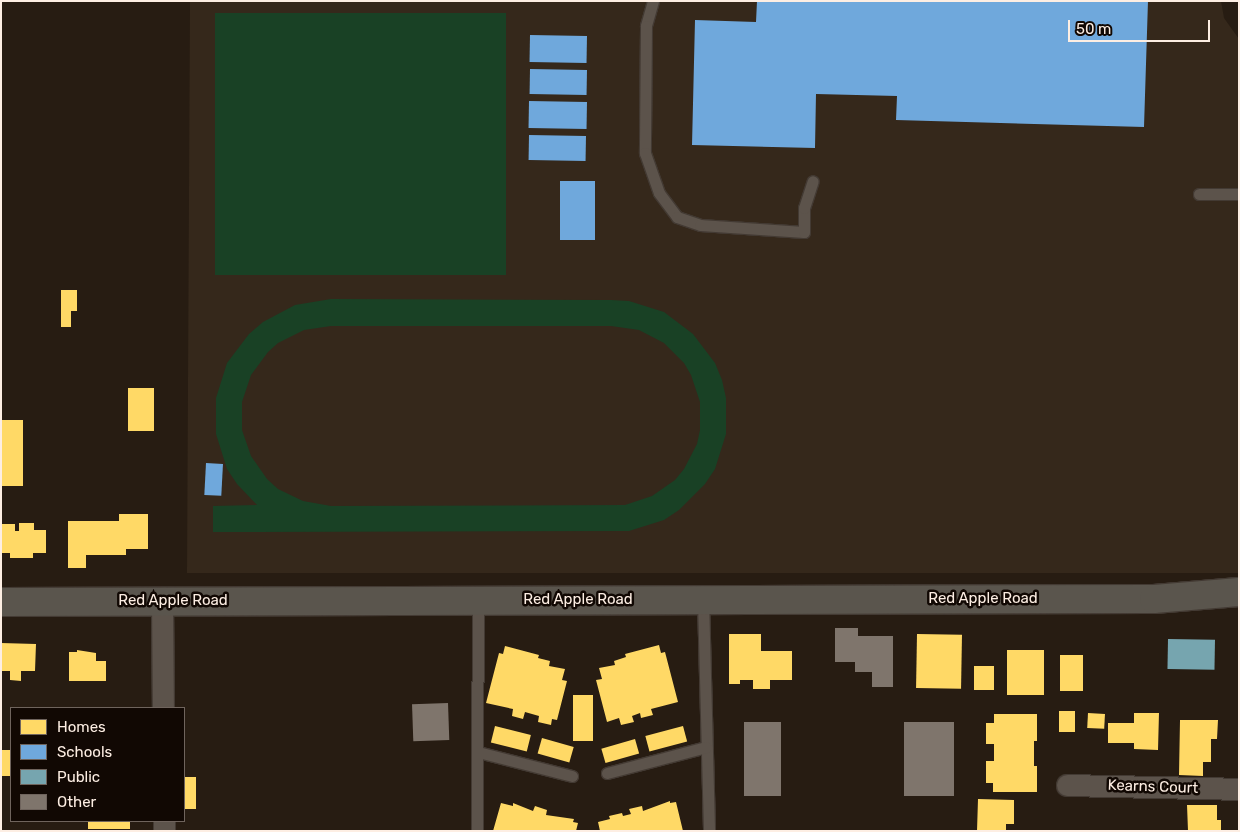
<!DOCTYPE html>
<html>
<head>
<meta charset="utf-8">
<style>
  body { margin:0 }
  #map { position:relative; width:1240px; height:832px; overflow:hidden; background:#271c12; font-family:Rubik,sans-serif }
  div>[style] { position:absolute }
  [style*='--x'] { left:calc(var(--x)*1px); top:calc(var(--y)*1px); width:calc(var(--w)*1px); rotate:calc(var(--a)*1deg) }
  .education>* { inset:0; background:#35281b }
  .green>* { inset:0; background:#194125; transform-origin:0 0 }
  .homes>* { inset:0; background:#ffd966; transform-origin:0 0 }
  .schools>* { inset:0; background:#6fa8dc; transform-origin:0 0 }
  .public>* { inset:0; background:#76a5af; transform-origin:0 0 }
  .building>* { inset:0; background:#7f756c; transform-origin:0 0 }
  .roads { filter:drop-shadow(1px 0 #433a33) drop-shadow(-1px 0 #433a33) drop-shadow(0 1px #433a33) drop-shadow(0 -1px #433a33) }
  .lane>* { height:11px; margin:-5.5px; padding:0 5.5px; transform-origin:5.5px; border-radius:5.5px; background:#5c534b }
  .street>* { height:21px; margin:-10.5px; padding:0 10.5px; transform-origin:10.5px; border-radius:10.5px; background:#5c534b }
  .secondary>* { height:28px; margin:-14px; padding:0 14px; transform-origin:14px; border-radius:14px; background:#5a554d }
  span { translate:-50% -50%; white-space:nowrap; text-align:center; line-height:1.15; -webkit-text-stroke:5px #110803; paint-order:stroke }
  .street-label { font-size:15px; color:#fdeee3 }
  .frame { position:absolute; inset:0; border:2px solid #fdeee3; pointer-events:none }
  .legend { position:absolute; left:10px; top:707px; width:175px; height:115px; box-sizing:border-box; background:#110803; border:1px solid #6f645d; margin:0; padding:6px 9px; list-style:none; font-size:15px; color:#fdeee3 }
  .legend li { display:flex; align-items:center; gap:10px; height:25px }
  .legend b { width:25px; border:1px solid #6f645d }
  .scale { position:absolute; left:1068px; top:20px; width:142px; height:22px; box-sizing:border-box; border:2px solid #fdeee3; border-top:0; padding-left:6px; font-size:15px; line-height:18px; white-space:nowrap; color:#fdeee3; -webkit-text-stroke:4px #110803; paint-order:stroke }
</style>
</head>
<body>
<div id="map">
  <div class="education">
    <i style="clip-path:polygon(190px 1px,1221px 1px,1224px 18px,1239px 39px,1239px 573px,187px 573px)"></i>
  </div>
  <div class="green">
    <i style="left:215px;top:13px;width:291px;height:262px"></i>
    <i style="clip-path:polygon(evenodd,331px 299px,611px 300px,629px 301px,664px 312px,693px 334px,715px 363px,722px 380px,726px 398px,726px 434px,715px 469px,705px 484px,679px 510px,664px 520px,629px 531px,213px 532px,213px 506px,257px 505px,237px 484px,227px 469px,216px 434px,216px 398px,227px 363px,249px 334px,263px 322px,295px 305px,331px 299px,331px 326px,611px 326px,639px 330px,664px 343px,684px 363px,691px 375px,700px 402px,700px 430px,697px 444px,684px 469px,675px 480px,652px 496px,625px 505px,331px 506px,303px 501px,278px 489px,267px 479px,251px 456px,242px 430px,242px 402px,251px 375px,268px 352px,278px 343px,304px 330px,331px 326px)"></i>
  </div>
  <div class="homes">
    <i style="clip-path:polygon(61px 290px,77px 290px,77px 311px,71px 311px,71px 327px,61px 327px)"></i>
    <i style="left:128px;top:388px;width:26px;height:43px"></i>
    <i style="left:1px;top:420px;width:22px;height:66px"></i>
    <i style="clip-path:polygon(119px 514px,148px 514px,148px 549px,126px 549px,126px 555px,86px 555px,86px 568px,68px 568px,68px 521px,119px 521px)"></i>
    <i style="clip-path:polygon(19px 523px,34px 523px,34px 530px,46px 530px,46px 553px,33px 553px,33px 558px,10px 558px,10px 553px,1px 553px,1px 524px,15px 524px,15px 531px,19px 531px)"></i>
    <i style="clip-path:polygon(729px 634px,761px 634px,761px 651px,792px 651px,792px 680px,770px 680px,770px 689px,753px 689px,753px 680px,740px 680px,740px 684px,729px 684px)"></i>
    <i style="left:917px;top:634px;width:45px;height:54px;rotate:1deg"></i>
    <i style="clip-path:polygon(1px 643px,36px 644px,35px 671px,21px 671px,21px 681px,10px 680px,10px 671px,1px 671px)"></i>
    <i style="clip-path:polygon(659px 645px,661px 653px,665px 652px,678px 702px,651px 709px,653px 715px,641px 718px,640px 713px,632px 716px,634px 722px,621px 725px,619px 718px,607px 722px,596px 680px,602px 679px,599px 668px,615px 665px,614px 661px,626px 657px,625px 654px)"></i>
    <i style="clip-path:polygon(505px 646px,539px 655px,538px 658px,550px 661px,549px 666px,565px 669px,562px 680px,567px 681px,557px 720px,552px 719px,551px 725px,538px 722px,539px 716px,525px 712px,523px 719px,512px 716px,513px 709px,486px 703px,499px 653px,503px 654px)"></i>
    <i style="clip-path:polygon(77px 650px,96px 653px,96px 661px,106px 661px,106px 681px,69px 681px,69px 652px,77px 652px)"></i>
    <i style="left:1007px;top:650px;width:37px;height:45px"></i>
    <i style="left:1060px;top:655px;width:23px;height:36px"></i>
    <i style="left:974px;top:666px;width:20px;height:24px"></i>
    <i style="left:573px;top:695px;width:20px;height:46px"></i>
    <i style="left:1059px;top:711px;width:16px;height:21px"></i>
    <i style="left:1088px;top:713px;width:17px;height:15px;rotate:3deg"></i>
    <i style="clip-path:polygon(1134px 713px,1159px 713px,1158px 750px,1134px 749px,1134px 743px,1108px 743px,1108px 723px,1134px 723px)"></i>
    <i style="clip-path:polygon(994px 714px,1037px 714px,1037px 741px,1034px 741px,1034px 766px,1037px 766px,1037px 792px,993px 792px,993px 783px,986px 783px,986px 761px,994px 761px,994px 744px,986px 744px,986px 723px,994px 723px)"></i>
    <i style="clip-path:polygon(1180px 720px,1218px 720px,1217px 739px,1211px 739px,1211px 762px,1203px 762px,1203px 776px,1179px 775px)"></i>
    <i style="left:495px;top:726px;width:37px;height:17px;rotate:14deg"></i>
    <i style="left:683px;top:726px;width:16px;height:39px;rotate:75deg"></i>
    <i style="left:542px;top:738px;width:33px;height:16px;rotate:16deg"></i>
    <i style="left:635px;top:739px;width:15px;height:35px;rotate:74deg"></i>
    <i style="left:1px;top:750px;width:10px;height:26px"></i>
    <i style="left:184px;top:777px;width:12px;height:32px"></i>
    <i style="clip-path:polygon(978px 799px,1014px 800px,1014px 824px,1006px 824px,1006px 831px,977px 831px)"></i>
    <i style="clip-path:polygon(670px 801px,670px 803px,676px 802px,683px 831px,600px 831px,598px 822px,610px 819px,609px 816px,622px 813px,623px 816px,631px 814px,629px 809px,642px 806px,643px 811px)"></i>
    <i style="clip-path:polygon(501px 803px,513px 806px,513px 803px,533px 811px,535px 806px,547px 810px,546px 815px,574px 819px,573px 822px,578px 823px,576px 831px,493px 831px)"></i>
    <i style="clip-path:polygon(1187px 805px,1217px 805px,1217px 820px,1221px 820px,1221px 831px,1188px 831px)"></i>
    <i style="left:88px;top:821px;width:42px;height:8px"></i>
  </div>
  <div class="schools">
    <i style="clip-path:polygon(757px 1px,1148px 1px,1144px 127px,896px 120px,897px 96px,816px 94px,815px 148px,692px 145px,695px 20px,756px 22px)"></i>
    <i style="left:530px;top:35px;width:57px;height:27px;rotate:1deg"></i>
    <i style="left:530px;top:69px;width:57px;height:25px;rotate:1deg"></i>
    <i style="left:529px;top:101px;width:58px;height:27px;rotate:1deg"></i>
    <i style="left:529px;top:135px;width:57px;height:25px;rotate:1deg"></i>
    <i style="left:560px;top:181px;width:35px;height:59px"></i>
    <i style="left:206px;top:463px;width:17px;height:32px;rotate:3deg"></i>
  </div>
  <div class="public">
    <i style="left:1168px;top:639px;width:47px;height:30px;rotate:1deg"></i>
  </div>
  <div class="building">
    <i style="clip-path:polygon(835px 628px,858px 628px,858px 636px,893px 636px,893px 687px,872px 687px,872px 672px,855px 672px,855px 662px,835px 662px)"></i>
    <i style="left:448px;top:703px;width:37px;height:36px;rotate:88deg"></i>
    <i style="left:744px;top:722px;width:37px;height:74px"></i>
    <i style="left:904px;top:722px;width:50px;height:74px"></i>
  </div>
  <div class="roads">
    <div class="lane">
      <i style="--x:653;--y:1;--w:26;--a:106"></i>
      <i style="--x:646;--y:26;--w:127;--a:90.5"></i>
      <i style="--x:645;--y:153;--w:42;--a:70.7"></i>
      <i style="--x:659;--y:193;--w:30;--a:53"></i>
      <i style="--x:677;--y:217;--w:24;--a:19"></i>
      <i style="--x:700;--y:225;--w:104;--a:3.9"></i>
      <i style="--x:804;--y:232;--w:24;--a:-90"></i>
      <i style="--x:804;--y:208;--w:28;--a:-72"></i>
      <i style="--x:1199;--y:194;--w:40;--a:0"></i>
      <i style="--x:703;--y:600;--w:231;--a:88.5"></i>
      <i style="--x:478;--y:752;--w:97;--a:14.3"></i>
      <i style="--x:607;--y:773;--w:102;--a:-14.7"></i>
      <i style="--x:477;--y:831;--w:231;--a:-89.8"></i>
    </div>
    <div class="street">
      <i style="--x:162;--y:601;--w:107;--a:89.5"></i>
      <i style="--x:1067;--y:785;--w:172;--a:1.3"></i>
      <i style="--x:164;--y:821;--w:10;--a:90"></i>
    </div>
    <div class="secondary">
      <i style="--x:1;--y:602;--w:1153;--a:-0.15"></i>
      <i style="--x:1154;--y:599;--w:85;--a:-4.7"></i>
    </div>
  </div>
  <div class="street-label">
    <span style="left:983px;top:599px">Red Apple Road</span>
    <span style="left:578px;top:600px">Red Apple Road</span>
    <span style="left:173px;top:601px">Red Apple Road</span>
    <span style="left:1153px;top:787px;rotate:2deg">Kearns Court</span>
  </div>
  <div class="frame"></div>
  <ul class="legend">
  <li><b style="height:14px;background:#ffd966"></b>Homes</li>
  <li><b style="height:14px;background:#6fa8dc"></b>Schools</li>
  <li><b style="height:14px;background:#76a5af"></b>Public</li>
  <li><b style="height:14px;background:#7f756c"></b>Other</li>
  </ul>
  <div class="scale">50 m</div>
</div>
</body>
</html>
